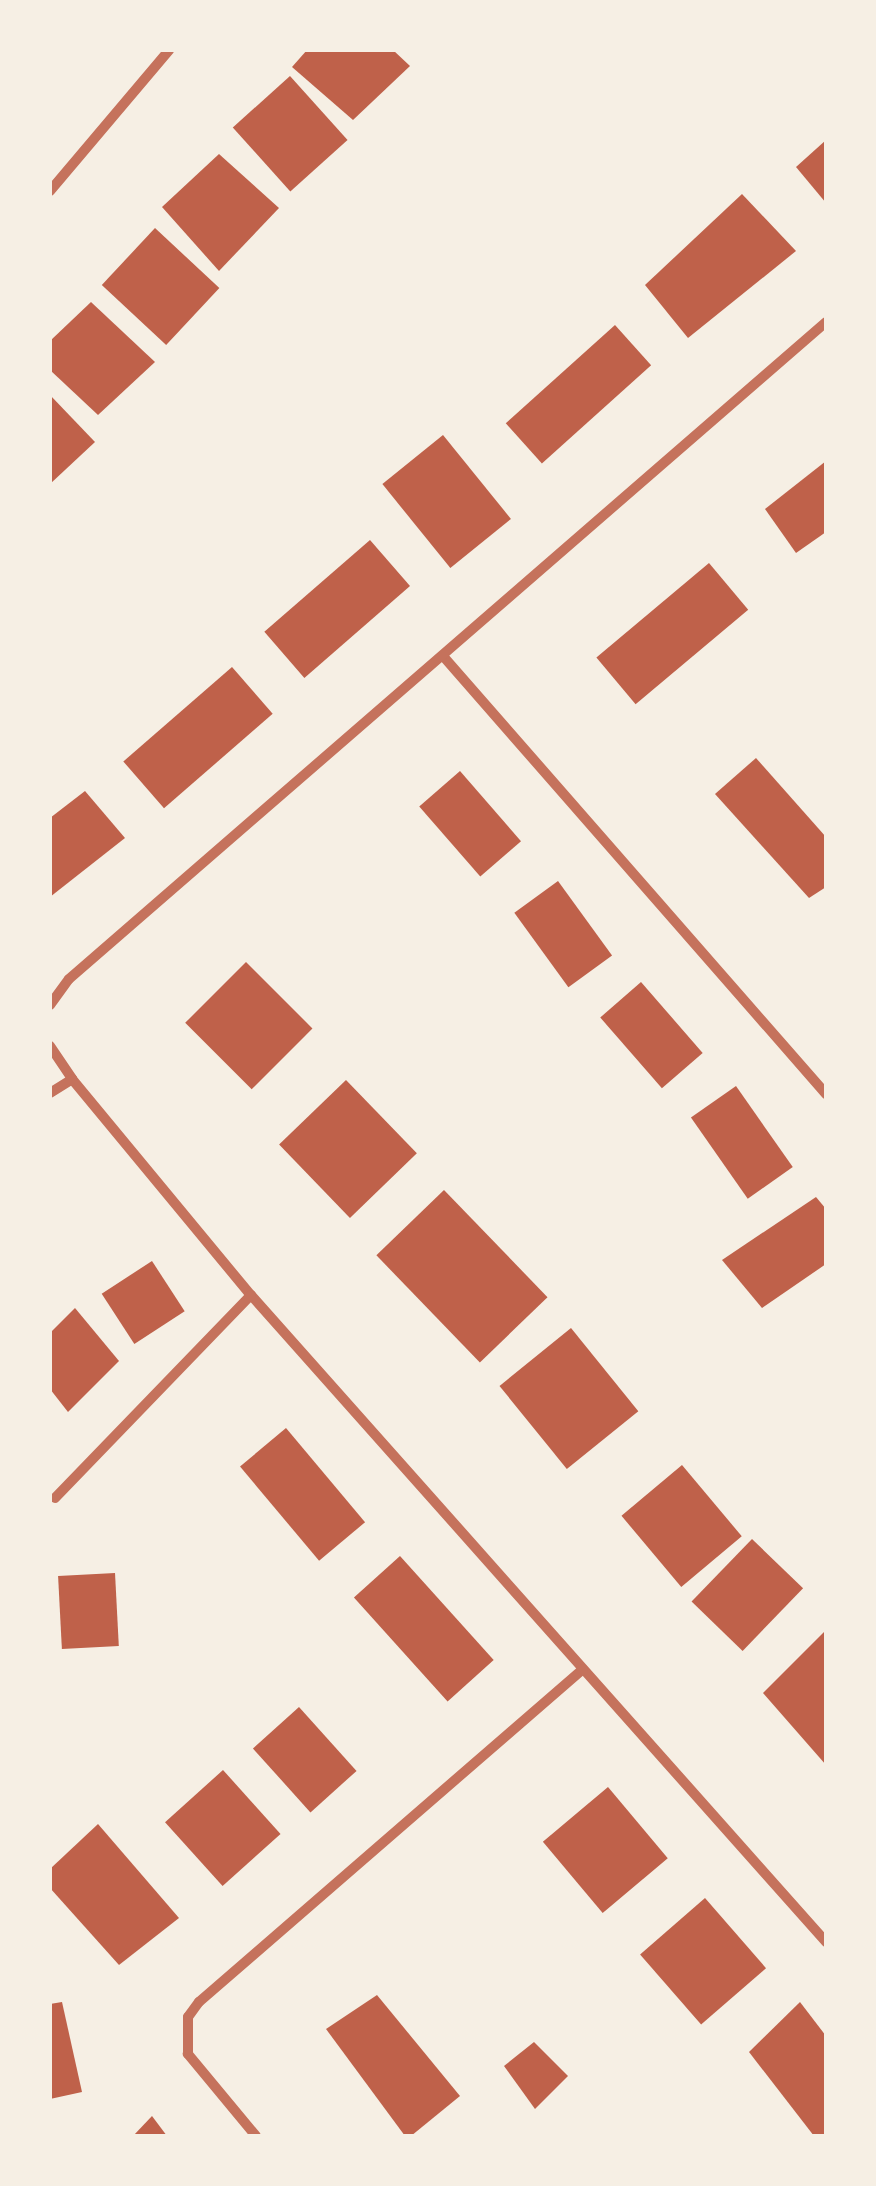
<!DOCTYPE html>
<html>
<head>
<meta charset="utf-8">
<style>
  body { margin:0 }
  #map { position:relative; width:876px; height:2186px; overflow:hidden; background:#f6efe4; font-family:"Space Grotesk",sans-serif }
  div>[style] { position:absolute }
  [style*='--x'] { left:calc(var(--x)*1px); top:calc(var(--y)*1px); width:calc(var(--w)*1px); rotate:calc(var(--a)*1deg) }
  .building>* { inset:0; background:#bf614a; transform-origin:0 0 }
  .minor>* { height:10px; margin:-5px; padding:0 5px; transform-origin:5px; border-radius:5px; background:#c5725c }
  span { translate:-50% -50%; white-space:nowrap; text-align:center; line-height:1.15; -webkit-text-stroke:8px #f6efe4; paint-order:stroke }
  .frame { position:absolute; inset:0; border:52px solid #f6efe4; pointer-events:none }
</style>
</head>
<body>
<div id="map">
  <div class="building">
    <i style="clip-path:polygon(307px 50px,393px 50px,410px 66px,353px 120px,292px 67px)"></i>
    <i style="left:290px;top:76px;width:86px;height:77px;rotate:48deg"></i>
    <i style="clip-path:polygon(826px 140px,826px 203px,796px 167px)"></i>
    <i style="clip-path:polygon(219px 154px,279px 208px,219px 271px,162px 207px)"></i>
    <i style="clip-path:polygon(742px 194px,796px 251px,688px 338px,645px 285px)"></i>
    <i style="left:155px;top:228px;width:88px;height:78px;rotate:43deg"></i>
    <i style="clip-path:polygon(91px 302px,155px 362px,98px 415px,50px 370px,50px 341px)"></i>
    <i style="left:615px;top:325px;width:54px;height:147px;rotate:48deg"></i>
    <i style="clip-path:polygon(50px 395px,95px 442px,50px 484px)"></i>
    <i style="left:443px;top:435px;width:108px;height:78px;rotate:51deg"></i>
    <i style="clip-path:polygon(826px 461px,826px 532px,796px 553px,765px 509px)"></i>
    <i style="left:370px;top:540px;width:61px;height:140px;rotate:49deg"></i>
    <i style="left:709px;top:563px;width:61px;height:147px;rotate:50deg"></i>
    <i style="left:232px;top:667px;width:62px;height:144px;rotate:49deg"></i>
    <i style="clip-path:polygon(756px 758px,826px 837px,826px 887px,809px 898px,715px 794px)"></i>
    <i style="left:460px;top:771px;width:93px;height:54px;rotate:49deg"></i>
    <i style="clip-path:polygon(85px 791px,125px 838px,50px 897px,50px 818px)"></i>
    <i style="left:558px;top:881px;width:92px;height:54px;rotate:54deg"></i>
    <i style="left:246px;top:962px;width:94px;height:86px;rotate:45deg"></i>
    <i style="left:641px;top:982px;width:94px;height:54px;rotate:49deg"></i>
    <i style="left:346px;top:1080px;width:102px;height:93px;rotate:46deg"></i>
    <i style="left:736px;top:1086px;width:99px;height:55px;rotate:55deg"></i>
    <i style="left:444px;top:1190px;width:149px;height:94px;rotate:46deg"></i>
    <i style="clip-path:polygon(816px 1197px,826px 1209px,826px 1264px,762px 1308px,722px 1260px)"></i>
    <i style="left:152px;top:1261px;width:60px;height:60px;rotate:57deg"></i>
    <i style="clip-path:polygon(75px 1308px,119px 1361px,68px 1412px,50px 1389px,50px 1333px)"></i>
    <i style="left:571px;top:1328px;width:107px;height:92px;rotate:51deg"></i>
    <i style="left:286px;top:1428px;width:123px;height:60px;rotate:50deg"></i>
    <i style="left:682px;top:1465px;width:93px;height:79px;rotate:50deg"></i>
    <i style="left:752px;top:1539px;width:71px;height:87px;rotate:44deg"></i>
    <i style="left:400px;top:1556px;width:140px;height:62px;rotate:48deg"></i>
    <i style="left:115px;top:1573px;width:73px;height:57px;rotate:87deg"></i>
    <i style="clip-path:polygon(826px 1630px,826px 1765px,763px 1693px)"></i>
    <i style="left:299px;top:1707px;width:86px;height:62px;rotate:48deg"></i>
    <i style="left:223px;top:1770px;width:86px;height:78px;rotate:48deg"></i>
    <i style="left:608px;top:1787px;width:93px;height:85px;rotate:50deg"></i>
    <i style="clip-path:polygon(98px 1824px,179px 1918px,119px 1965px,50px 1888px,50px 1869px)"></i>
    <i style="left:705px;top:1898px;width:93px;height:86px;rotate:49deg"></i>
    <i style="clip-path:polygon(377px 1995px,460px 2096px,411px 2136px,405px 2136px,326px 2029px)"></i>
    <i style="clip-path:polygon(62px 2002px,82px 2092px,50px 2099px,50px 2004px)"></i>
    <i style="clip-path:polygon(800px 2002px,826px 2036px,826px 2136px,814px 2136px,749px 2052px)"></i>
    <i style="clip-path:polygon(534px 2042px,568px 2076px,535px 2109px,504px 2066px)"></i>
    <i style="clip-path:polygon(152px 2116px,167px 2136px,133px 2136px)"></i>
  </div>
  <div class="minor">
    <i style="--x:50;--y:191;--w:185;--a:-49.8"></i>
    <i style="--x:443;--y:656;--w:582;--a:48.83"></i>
    <i style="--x:50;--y:1005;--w:32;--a:-54"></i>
    <i style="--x:69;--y:979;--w:1002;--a:-40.95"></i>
    <i style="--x:50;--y:1046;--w:40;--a:56"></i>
    <i style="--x:72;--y:1079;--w:281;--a:50.4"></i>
    <i style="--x:251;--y:1295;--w:866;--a:48.37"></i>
    <i style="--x:50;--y:1093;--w:26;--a:-32"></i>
    <i style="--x:55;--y:1498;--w:282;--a:-46"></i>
    <i style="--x:256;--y:2136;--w:107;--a:-129.7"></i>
    <i style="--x:188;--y:2054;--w:37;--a:-90"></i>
    <i style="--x:188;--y:2017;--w:19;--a:-54"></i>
    <i style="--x:199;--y:2002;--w:508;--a:-40.93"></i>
  </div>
  <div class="frame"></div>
</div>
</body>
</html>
